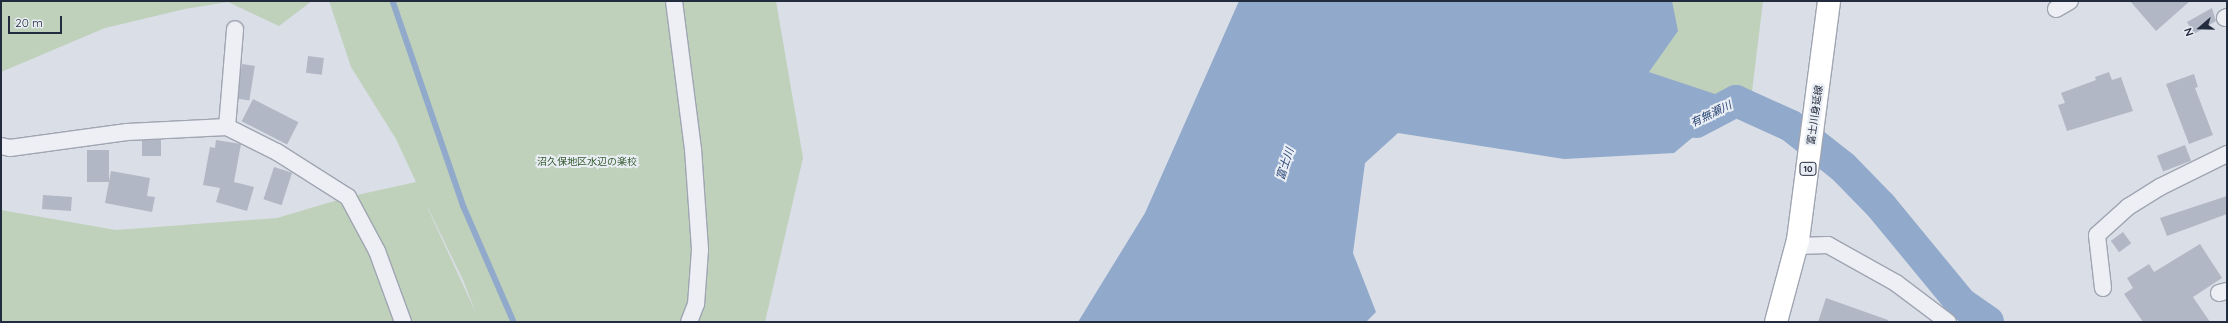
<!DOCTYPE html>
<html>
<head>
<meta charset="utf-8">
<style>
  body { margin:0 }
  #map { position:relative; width:2228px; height:323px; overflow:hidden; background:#dadee7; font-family:Quicksand,"Noto Sans JP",sans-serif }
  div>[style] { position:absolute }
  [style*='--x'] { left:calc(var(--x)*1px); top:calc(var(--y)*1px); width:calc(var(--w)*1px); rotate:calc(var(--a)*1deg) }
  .green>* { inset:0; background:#bfd1bb }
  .water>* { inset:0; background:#91a9cb }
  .stream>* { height:5.5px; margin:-2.75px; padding:0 2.75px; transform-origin:2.75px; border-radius:2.75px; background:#91a9cb }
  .river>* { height:32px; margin:-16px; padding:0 16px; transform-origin:16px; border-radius:16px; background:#91a9cb }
  .building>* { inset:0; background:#b1b7c4; transform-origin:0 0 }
  .roads { filter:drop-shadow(1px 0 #9fa5b1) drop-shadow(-1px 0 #9fa5b1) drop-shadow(0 1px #9fa5b1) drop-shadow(0 -1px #9fa5b1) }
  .street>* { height:16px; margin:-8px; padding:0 8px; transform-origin:8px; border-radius:8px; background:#edeff5 }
  .primary>* { height:22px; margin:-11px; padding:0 11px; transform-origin:11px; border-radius:11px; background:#fff }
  span { translate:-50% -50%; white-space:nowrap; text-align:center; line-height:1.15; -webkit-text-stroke:4px #e9edf4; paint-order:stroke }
  .shield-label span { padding:1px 3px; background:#e9edf4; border:1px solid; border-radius:3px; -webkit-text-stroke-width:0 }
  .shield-label { font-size:9px; color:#232b3e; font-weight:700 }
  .street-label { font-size:10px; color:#232b3e }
  .park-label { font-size:10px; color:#345b2f }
  .water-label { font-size:11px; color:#2a4675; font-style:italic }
  .frame { position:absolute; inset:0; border:2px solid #232b3e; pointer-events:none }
  .north { position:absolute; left:2180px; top:8px; width:40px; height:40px; -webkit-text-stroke:3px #e9edf4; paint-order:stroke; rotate:250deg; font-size:11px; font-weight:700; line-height:16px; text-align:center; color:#232b3e }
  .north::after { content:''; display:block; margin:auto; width:14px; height:18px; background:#232b3e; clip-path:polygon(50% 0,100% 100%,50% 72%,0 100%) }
  .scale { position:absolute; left:8px; top:16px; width:54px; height:18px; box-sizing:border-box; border:2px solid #232b3e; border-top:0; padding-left:5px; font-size:12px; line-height:14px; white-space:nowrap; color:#232b3e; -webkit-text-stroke:3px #e9edf4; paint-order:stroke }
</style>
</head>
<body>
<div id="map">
  <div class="green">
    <i style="clip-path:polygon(1px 1px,312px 1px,279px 26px,228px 2px,185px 9px,105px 28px,1px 72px)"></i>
    <i style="clip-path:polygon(evenodd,329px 1px,776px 1px,803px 158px,765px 322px,1px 322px,1px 210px,116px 230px,277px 218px,348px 197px,416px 182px,396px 139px,351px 67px,329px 1px,428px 208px,463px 280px,476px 313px,428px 209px,428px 208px)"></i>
    <i style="clip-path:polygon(1650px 1px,1763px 1px,1750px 108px,1649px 72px)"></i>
  </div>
  <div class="water">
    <i style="clip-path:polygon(1239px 1px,1672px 1px,1678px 31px,1649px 72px,1736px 101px,1674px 153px,1564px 159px,1398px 133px,1365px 163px,1353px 253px,1376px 312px,1366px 322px,1078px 322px,1145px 213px)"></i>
  </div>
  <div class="stream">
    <i style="--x:393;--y:1;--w:218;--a:71"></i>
    <i style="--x:464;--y:207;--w:125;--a:66.5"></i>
  </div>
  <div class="river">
    <i style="--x:1696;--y:122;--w:45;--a:-27.7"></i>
    <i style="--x:1736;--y:101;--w:60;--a:24.4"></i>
    <i style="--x:1791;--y:126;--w:66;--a:38.3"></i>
    <i style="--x:1843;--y:167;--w:54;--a:45.7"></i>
    <i style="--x:1881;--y:206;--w:126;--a:50.5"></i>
    <i style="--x:1961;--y:303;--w:33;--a:35"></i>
  </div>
  <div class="building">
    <i style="clip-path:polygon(2130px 1px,2190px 1px,2156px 31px)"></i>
    <i style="clip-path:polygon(2212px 8px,2216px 21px,2194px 34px,2187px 22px)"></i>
    <i style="left:308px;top:56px;width:16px;height:17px;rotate:7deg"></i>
    <i style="left:242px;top:64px;width:13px;height:35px;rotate:9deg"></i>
    <i style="clip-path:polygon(2109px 72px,2112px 80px,2121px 77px,2133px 111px,2067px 131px,2058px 105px,2065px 103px,2061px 93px,2096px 80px,2095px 77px)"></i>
    <i style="clip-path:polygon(2194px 74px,2198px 87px,2195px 88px,2213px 135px,2189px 144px,2166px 84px)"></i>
    <i style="left:253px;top:99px;width:51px;height:25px;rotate:27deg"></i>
    <i style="left:161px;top:140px;width:16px;height:19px;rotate:90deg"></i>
    <i style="clip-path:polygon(216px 140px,241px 144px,234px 182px,254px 187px,247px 211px,216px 202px,220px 188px,203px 185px,210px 147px,215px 148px)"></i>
    <i style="left:2185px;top:145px;width:17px;height:30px;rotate:69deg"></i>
    <i style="left:87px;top:150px;width:22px;height:32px"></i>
    <i style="left:274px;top:167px;width:19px;height:34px;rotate:18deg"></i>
    <i style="clip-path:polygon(111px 171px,150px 178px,147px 196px,155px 197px,152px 212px,105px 203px)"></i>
    <i style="left:43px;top:195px;width:29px;height:14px;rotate:4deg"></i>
    <i style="clip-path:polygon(2227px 196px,2227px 214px,2167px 236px,2160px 218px)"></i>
    <i style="left:2123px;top:232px;width:14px;height:15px;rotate:54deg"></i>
    <i style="clip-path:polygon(2200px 244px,2222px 278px,2193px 297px,2210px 322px,2143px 322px,2124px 294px,2133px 288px,2127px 278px,2149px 264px,2154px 272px)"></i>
    <i style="clip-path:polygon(1826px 298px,1888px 320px,1887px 322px,1818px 322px)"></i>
  </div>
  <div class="roads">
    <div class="street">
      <i style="--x:674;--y:1;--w:149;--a:82.7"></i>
      <i style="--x:693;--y:149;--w:101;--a:86"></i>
      <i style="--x:700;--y:250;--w:54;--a:94.2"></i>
      <i style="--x:696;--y:304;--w:19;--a:111"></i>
      <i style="--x:2056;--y:9;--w:16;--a:-30"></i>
      <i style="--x:2225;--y:18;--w:2;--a:-27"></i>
      <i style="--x:227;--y:127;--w:98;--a:-85.3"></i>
      <i style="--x:1;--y:146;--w:9;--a:13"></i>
      <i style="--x:10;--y:148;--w:118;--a:-7.8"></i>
      <i style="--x:127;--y:132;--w:100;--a:-2.9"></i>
      <i style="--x:227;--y:127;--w:56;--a:26.6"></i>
      <i style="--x:277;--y:152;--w:84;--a:32.4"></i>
      <i style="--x:348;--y:197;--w:61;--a:61.8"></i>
      <i style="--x:377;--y:251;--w:76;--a:69.9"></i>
      <i style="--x:1796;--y:246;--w:32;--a:-2"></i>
      <i style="--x:1828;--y:245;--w:78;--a:29.2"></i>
      <i style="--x:1896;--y:283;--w:65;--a:36.9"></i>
      <i style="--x:2103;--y:288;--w:53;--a:-96.5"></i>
      <i style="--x:2097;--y:235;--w:42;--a:-42.1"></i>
      <i style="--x:2128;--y:207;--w:38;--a:-32"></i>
      <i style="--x:2160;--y:187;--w:75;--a:-26.2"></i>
      <i style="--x:2219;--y:293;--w:8;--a:-14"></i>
    </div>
    <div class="primary">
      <i style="--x:1776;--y:322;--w:85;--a:-75"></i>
      <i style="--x:1798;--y:240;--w:241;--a:-82.6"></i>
    </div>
  </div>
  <div class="shield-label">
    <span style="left:1808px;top:169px">10</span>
  </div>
  <div class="street-label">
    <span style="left:1815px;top:115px;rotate:-82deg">富士川身延線</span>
  </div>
  <div class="park-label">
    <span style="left:587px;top:162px">沼久保地区水辺の楽校</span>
  </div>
  <div class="water-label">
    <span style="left:1711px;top:114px;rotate:-26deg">有無瀬川</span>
    <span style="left:1285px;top:164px;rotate:-72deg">富士川</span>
  </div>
  <div class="frame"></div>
  <div class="north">N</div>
  <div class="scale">20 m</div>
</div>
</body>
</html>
